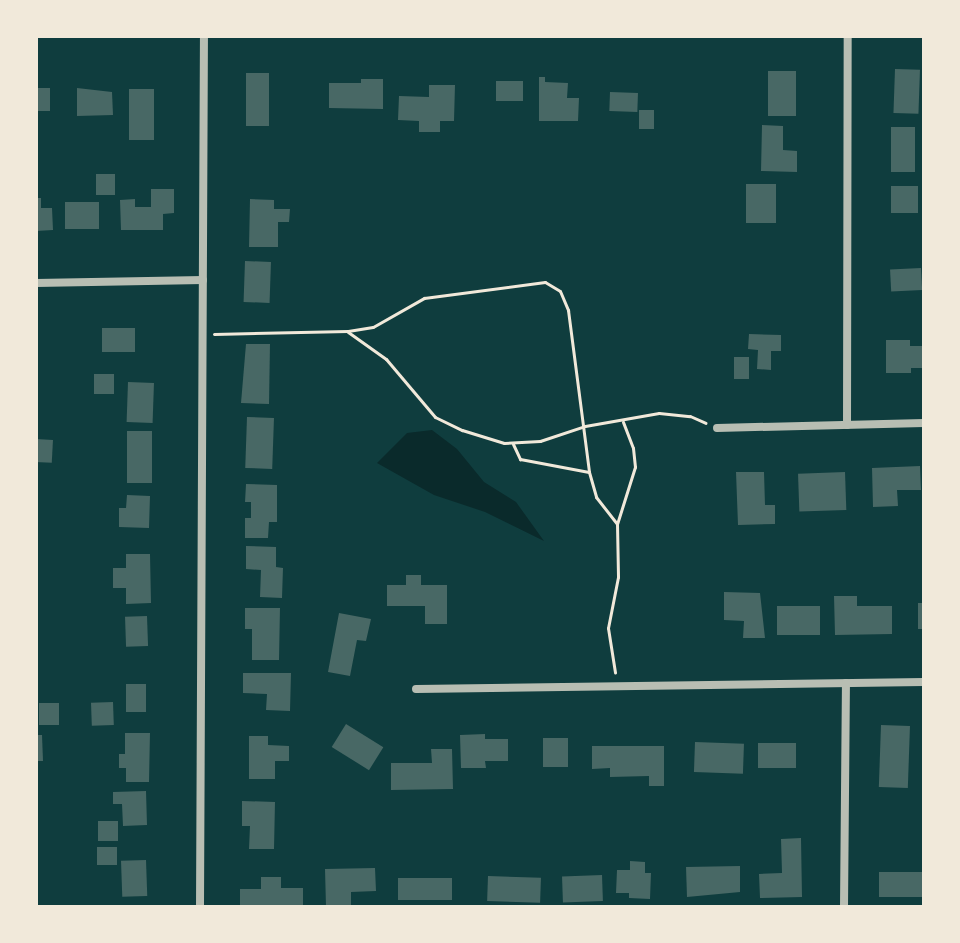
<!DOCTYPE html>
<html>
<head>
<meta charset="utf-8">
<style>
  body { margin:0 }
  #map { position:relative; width:960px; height:943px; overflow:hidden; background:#0f3d3e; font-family:"PT Serif",serif }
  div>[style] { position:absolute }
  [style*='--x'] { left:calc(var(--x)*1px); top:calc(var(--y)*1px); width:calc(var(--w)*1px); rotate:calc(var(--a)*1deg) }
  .water>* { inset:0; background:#0a2a2b }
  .building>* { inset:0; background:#486865; transform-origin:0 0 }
  .path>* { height:3px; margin:-1.5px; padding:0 1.5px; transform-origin:1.5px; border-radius:1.5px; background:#f1e9da }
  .minor>* { height:8px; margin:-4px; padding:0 4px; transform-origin:4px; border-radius:4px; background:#b8beb3 }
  span { translate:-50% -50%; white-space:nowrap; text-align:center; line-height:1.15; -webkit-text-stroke:6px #f1e9da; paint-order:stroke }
  .frame { position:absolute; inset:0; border:38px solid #f1e9da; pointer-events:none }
</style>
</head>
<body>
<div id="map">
  <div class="water">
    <i style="clip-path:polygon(432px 430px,457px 449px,484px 482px,516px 502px,544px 541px,485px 512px,434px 495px,377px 463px,407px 433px)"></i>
  </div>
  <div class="building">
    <i style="left:895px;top:69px;width:25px;height:44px;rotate:2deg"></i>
    <i style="left:768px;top:71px;width:28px;height:45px"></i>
    <i style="left:246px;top:73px;width:23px;height:53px"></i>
    <i style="clip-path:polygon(539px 77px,545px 77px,545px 82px,568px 83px,567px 98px,579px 98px,578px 121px,539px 121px)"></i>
    <i style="clip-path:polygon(361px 79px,383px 79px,383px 109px,329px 108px,329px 83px,361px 83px)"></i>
    <i style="left:523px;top:81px;width:20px;height:27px;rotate:90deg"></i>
    <i style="clip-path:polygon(429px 85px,455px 85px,454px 121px,440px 121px,440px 132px,419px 132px,419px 121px,398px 120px,399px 96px,429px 97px)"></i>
    <i style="left:36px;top:88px;width:14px;height:23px"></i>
    <i style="clip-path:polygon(77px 88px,112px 92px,113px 115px,77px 116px)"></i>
    <i style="left:129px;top:89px;width:25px;height:51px"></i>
    <i style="left:610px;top:92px;width:28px;height:19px;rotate:2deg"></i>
    <i style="left:639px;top:110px;width:15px;height:19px"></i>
    <i style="clip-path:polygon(762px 125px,783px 126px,783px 150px,797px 151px,797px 172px,761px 171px)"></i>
    <i style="left:891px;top:127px;width:24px;height:45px"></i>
    <i style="left:96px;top:174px;width:19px;height:21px"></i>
    <i style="left:776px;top:184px;width:39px;height:30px;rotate:90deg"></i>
    <i style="left:891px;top:186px;width:27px;height:27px"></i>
    <i style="clip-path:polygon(151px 189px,174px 189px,174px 213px,163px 214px,163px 230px,121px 230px,120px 200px,135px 199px,135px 207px,151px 207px)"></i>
    <i style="clip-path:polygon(36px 198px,41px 198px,41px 208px,52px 208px,53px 230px,36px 231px)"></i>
    <i style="clip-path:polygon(250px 199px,274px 200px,274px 209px,290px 209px,289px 222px,278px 222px,278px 247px,249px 247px)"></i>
    <i style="left:65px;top:202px;width:34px;height:27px"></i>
    <i style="left:245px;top:261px;width:26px;height:41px;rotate:2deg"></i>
    <i style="left:921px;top:268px;width:22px;height:31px;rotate:87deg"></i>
    <i style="left:102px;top:328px;width:33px;height:24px"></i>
    <i style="clip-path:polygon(749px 334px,781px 335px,781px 351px,771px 351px,771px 370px,757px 369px,758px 350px,748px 349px)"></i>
    <i style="clip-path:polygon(886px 340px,910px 340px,910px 346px,924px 346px,924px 368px,911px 368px,911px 373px,886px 373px)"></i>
    <i style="clip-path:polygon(246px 344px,270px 344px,269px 404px,241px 403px)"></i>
    <i style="left:734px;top:357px;width:15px;height:22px"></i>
    <i style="left:94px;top:374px;width:20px;height:20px"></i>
    <i style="left:128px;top:382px;width:26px;height:40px;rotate:2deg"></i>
    <i style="left:247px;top:417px;width:27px;height:51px;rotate:2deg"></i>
    <i style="left:127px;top:431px;width:25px;height:52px"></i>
    <i style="left:36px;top:439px;width:17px;height:23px;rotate:3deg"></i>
    <i style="clip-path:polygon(920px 466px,921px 490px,897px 490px,898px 506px,873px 507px,872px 468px)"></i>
    <i style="clip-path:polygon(736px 472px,764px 472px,765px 505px,775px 505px,775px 524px,738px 525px)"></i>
    <i style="left:845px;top:472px;width:38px;height:47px;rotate:88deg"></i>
    <i style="clip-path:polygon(246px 484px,277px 485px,277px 522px,269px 522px,268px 538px,245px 538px,245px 518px,251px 518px,251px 502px,245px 502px)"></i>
    <i style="clip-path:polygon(127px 495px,150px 496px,149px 528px,119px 527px,119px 508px,126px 508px)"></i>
    <i style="clip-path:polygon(246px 546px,276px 547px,276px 567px,283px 568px,282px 598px,260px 597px,261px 570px,246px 569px)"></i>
    <i style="clip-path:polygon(126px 554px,150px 554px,151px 603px,126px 604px,126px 588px,113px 588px,113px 568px,126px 568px)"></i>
    <i style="clip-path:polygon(406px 575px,421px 575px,421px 585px,447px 585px,447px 624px,425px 624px,425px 606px,387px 606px,387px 585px,406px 585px)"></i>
    <i style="clip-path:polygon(724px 592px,760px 593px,765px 638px,743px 638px,744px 621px,724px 620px)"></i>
    <i style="clip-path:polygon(834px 596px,857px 596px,857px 606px,892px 606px,892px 634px,835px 635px)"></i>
    <i style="left:918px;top:603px;width:6px;height:26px"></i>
    <i style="left:777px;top:606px;width:43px;height:29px"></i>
    <i style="clip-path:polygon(245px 608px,280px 608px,279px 660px,252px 660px,252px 629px,245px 629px)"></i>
    <i style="clip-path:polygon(339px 613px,371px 619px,366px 641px,357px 640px,350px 676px,328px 672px)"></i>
    <i style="left:147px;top:616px;width:30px;height:22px;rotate:88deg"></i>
    <i style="clip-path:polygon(243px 673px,291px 673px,290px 711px,266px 710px,267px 694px,243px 693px)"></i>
    <i style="left:126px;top:684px;width:20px;height:28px"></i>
    <i style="left:113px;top:702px;width:23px;height:22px;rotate:88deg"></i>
    <i style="left:39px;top:703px;width:20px;height:22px"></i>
    <i style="left:346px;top:724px;width:44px;height:27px;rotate:32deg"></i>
    <i style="left:881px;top:725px;width:29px;height:62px;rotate:2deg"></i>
    <i style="clip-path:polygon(125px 733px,150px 733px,149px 782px,126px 782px,126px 768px,119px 768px,119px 754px,125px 754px)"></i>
    <i style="clip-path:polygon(485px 734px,485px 739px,508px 739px,508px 761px,485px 761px,486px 768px,461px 768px,460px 735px)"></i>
    <i style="clip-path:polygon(36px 735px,42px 735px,43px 761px,36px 761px)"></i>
    <i style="clip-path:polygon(249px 736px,268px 736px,268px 745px,289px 746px,289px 761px,275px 761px,275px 779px,249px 779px)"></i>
    <i style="left:568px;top:738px;width:29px;height:25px;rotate:90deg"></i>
    <i style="left:695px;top:742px;width:49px;height:30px;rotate:2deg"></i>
    <i style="left:758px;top:743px;width:38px;height:25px"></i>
    <i style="clip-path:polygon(592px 746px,664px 746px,664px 786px,649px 786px,649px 776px,610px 777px,610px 768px,592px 769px)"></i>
    <i style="clip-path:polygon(431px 749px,452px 749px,453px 789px,391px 790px,391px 763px,432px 763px)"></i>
    <i style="clip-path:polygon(146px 791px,147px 825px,123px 826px,122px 804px,113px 804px,113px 792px)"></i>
    <i style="clip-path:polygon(242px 801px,275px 802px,274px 849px,249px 849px,250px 826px,242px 826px)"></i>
    <i style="left:118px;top:821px;width:20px;height:20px;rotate:90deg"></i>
    <i style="clip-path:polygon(801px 838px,802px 897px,760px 898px,759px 874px,782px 873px,781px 839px)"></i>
    <i style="left:97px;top:847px;width:20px;height:18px"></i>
    <i style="left:146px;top:860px;width:36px;height:25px;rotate:88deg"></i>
    <i style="clip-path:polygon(630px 861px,645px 862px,645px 873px,651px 873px,650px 899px,629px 898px,629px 893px,616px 893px,617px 870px,630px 870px)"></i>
    <i style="clip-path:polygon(740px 866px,740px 892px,687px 897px,686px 867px)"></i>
    <i style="clip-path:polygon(375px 868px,376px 891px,351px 892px,351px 906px,326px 907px,325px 869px)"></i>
    <i style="left:879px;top:872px;width:45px;height:25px"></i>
    <i style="left:602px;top:875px;width:26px;height:40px;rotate:88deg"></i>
    <i style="left:488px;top:876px;width:53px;height:25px;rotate:2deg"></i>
    <i style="clip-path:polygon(261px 877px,281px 877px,281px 888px,303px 888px,303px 907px,240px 907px,240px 889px,261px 889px)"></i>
    <i style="left:452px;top:878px;width:22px;height:54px;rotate:90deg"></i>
  </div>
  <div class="path">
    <i style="--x:348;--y:332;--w:47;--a:35.4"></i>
    <i style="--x:386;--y:359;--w:76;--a:49.8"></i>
    <i style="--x:435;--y:417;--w:30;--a:26"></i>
    <i style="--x:462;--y:430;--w:44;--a:17.2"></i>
    <i style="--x:504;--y:443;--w:36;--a:-3"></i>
    <i style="--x:540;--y:441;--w:47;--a:-18.4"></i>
    <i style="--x:585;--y:426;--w:75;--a:-10"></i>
    <i style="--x:659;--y:413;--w:31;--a:6"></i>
    <i style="--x:690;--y:416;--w:17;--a:24"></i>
    <i style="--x:214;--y:334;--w:134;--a:-1.3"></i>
    <i style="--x:348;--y:331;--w:25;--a:-9"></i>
    <i style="--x:373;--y:327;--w:59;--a:-29.6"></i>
    <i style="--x:424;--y:298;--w:122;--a:-7.5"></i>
    <i style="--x:545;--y:282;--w:17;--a:31"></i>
    <i style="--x:560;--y:291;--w:21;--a:67"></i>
    <i style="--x:568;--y:310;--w:163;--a:82.6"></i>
    <i style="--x:589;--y:472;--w:26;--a:74"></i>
    <i style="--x:596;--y:497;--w:34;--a:52"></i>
    <i style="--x:617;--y:524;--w:53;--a:88.9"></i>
    <i style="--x:618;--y:577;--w:52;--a:101.1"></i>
    <i style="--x:608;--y:628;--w:45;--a:81"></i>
    <i style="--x:513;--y:444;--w:17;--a:65"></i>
    <i style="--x:520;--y:459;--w:70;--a:10.7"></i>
    <i style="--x:617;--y:524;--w:60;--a:-72.5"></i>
    <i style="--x:635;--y:467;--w:19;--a:-96"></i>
    <i style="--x:633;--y:448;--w:28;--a:-111"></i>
  </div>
  <div class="minor">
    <i style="--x:36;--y:283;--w:167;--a:-1"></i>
    <i style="--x:847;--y:425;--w:389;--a:-89.9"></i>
    <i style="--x:717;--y:428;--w:207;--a:-1.4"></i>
    <i style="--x:416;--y:689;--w:508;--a:-0.79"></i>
    <i style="--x:200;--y:907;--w:871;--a:-89.74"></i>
    <i style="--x:844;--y:907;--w:224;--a:-89.5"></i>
  </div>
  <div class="frame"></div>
</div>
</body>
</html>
